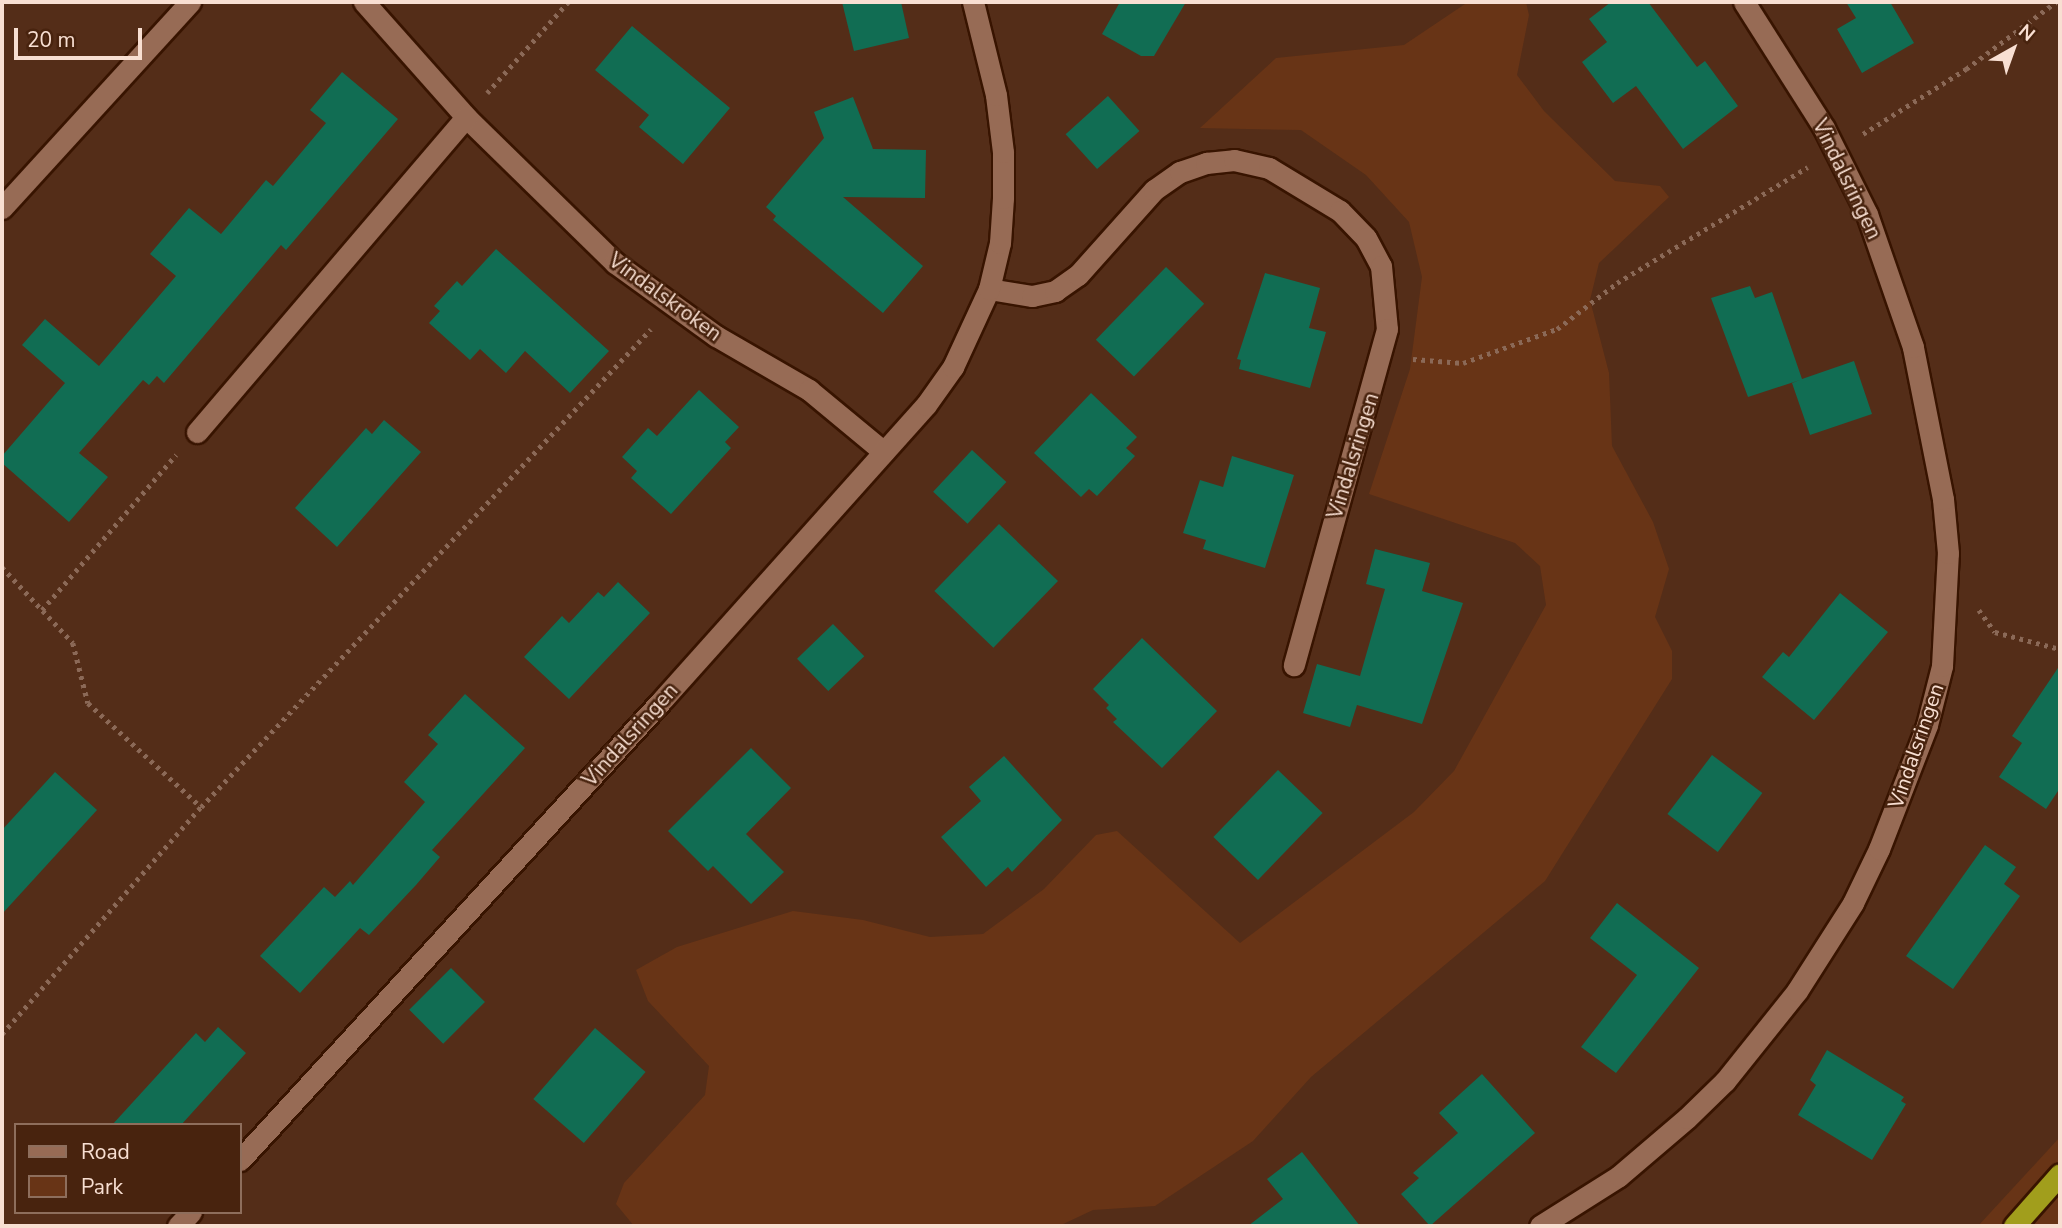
<!DOCTYPE html>
<html>
<head>
<meta charset="utf-8">
<style>
  body { margin:0 }
  #map { position:relative; width:2062px; height:1228px; overflow:hidden; background:#542d18; font-family:"Nunito Sans",sans-serif }
  div>[style] { position:absolute }
  [style*='--x'] { left:calc(var(--x)*1px); top:calc(var(--y)*1px); width:calc(var(--w)*1px); rotate:calc(var(--a)*1deg) }
  .green>* { inset:0; background:#683416 }
  .building>* { inset:0; background:#116d53; transform-origin:0 0 }
  .path>* { height:4.5px; margin-top:-2.25px; transform-origin:0; background:repeating-linear-gradient(90deg,#8b6957 0 3.5px,transparent 0 8.5px) }
  .roads { filter:drop-shadow(2px 0 #381400) drop-shadow(-2px 0 #381400) drop-shadow(0 2px #381400) drop-shadow(0 -2px #381400) }
  .street>* { height:21px; margin:-10.5px; padding:0 10.5px; transform-origin:10.5px; border-radius:10.5px; background:#976b55 }
  .highway>* { height:21px; margin:-10.5px; padding:0 10.5px; transform-origin:10.5px; border-radius:10.5px; background:#a19e1c }
  span { translate:-50% -50%; white-space:nowrap; text-align:center; line-height:1.15; -webkit-text-stroke:5px #48230e; paint-order:stroke }
  .street-label { font-size:21px; color:#f8dfd2 }
  .frame { position:absolute; inset:0; border:4px solid #f8dfd2; pointer-events:none }
  .legend { position:absolute; left:14px; top:1123px; width:228px; height:91px; box-sizing:border-box; background:#48230e; border:2px solid #8e6e5c; margin:0; padding:9px 12px; list-style:none; font-size:21px; color:#f8dfd2 }
  .legend li { display:flex; align-items:center; gap:14px; height:35px }
  .legend b { width:35px; border:2px solid #8e6e5c }
  .north { position:absolute; left:1978px; top:14px; width:70px; height:70px; -webkit-text-stroke:5px #48230e; paint-order:stroke; rotate:40deg; font-size:19px; font-weight:700; line-height:28px; text-align:center; color:#f8dfd2 }
  .north::after { content:''; display:block; margin:auto; width:24px; height:32px; background:#f8dfd2; clip-path:polygon(50% 0,100% 100%,50% 72%,0 100%) }
  .scale { position:absolute; left:14px; top:28px; width:128px; height:32px; box-sizing:border-box; border:4px solid #f8dfd2; border-top:0; padding-left:9px; font-size:21px; line-height:24px; white-space:nowrap; color:#f8dfd2; -webkit-text-stroke:5px #48230e; paint-order:stroke }
</style>
</head>
<body>
<div id="map">
  <div class="green">
    <i style="clip-path:polygon(1468px 2px,1526px 2px,1529px 15px,1517px 75px,1544px 111px,1615px 181px,1660px 186px,1669px 197px,1599px 263px,1590px 300px,1609px 373px,1612px 446px,1653px 522px,1669px 569px,1655px 617px,1672px 651px,1672px 679px,1545px 881px,1311px 1077px,1253px 1141px,1155px 1206px,1093px 1210px,1059px 1226px,634px 1226px,616px 1204px,624px 1183px,705px 1095px,709px 1066px,648px 1001px,636px 970px,677px 947px,793px 911px,863px 920px,930px 937px,983px 934px,1044px 889px,1096px 835px,1117px 831px,1240px 943px,1414px 812px,1454px 771px,1546px 605px,1540px 566px,1515px 543px,1369px 494px,1410px 369px,1422px 277px,1409px 222px,1366px 175px,1301px 130px,1200px 128px,1276px 58px,1404px 45px)"></i>
    <i style="clip-path:polygon(2060px 1137px,2060px 1226px,1978px 1226px)"></i>
  </div>
  <div class="building">
    <i style="clip-path:polygon(842px 2px,901px 2px,909px 38px,854px 51px)"></i>
    <i style="clip-path:polygon(1120px 2px,1186px 2px,1154px 56px,1141px 56px,1102px 34px)"></i>
    <i style="clip-path:polygon(1611px 2px,1648px 2px,1697px 67px,1705px 61px,1738px 106px,1683px 149px,1636px 86px,1613px 103px,1582px 62px,1607px 42px,1589px 19px)"></i>
    <i style="clip-path:polygon(1846px 2px,1890px 2px,1914px 43px,1862px 73px,1837px 29px,1856px 18px)"></i>
    <i style="clip-path:polygon(632px 26px,730px 108px,683px 164px,639px 127px,649px 115px,595px 70px)"></i>
    <i style="clip-path:polygon(342px 72px,398px 119px,286px 250px,281px 245px,164px 383px,157px 376px,149px 385px,143px 380px,79px 453px,108px 477px,69px 522px,2px 463px,2px 456px,65px 383px,22px 345px,45px 319px,99px 366px,176px 276px,150px 254px,189px 208px,221px 234px,266px 180px,273px 186px,326px 123px,310px 110px)"></i>
    <i style="left:1108px;top:96px;width:47px;height:57px;rotate:48deg"></i>
    <i style="clip-path:polygon(853px 97px,873px 149px,926px 150px,925px 198px,843px 197px,923px 266px,883px 313px,773px 220px,776px 216px,766px 207px,824px 138px,814px 112px)"></i>
    <i style="clip-path:polygon(496px 249px,609px 351px,570px 393px,525px 351px,506px 373px,480px 349px,470px 360px,429px 323px,440px 311px,434px 306px,457px 281px,462px 286px)"></i>
    <i style="left:1166px;top:267px;width:53px;height:101px;rotate:44deg"></i>
    <i style="clip-path:polygon(1265px 273px,1320px 288px,1309px 328px,1326px 332px,1310px 388px,1239px 369px,1241px 360px,1237px 359px)"></i>
    <i style="clip-path:polygon(1750px 286px,1755px 298px,1772px 292px,1802px 379px,1854px 361px,1872px 414px,1810px 435px,1792px 383px,1800px 380px,1748px 397px,1711px 298px)"></i>
    <i style="clip-path:polygon(699px 390px,739px 427px,725px 442px,731px 448px,671px 514px,631px 478px,637px 471px,622px 457px,648px 428px,657px 436px)"></i>
    <i style="clip-path:polygon(1091px 393px,1137px 437px,1126px 448px,1135px 456px,1097px 496px,1089px 489px,1081px 497px,1034px 453px)"></i>
    <i style="clip-path:polygon(384px 420px,421px 452px,337px 547px,295px 508px,366px 428px,372px 434px)"></i>
    <i style="left:972px;top:450px;width:47px;height:57px;rotate:43deg"></i>
    <i style="clip-path:polygon(1232px 456px,1294px 475px,1265px 568px,1203px 549px,1206px 540px,1183px 533px,1200px 480px,1223px 487px)"></i>
    <i style="left:999px;top:524px;width:82px;height:93px;rotate:44deg"></i>
    <i style="clip-path:polygon(1375px 549px,1430px 563px,1422px 591px,1463px 603px,1422px 724px,1357px 705px,1350px 727px,1303px 713px,1317px 664px,1360px 676px,1385px 589px,1366px 584px)"></i>
    <i style="clip-path:polygon(618px 582px,650px 613px,569px 699px,524px 657px,562px 616px,569px 623px,598px 592px,604px 597px)"></i>
    <i style="clip-path:polygon(1840px 593px,1888px 632px,1814px 720px,1762px 677px,1783px 652px,1789px 657px)"></i>
    <i style="left:833px;top:624px;width:45px;height:50px;rotate:46deg"></i>
    <i style="clip-path:polygon(1142px 638px,1217px 711px,1162px 768px,1113px 722px,1117px 719px,1106px 708px,1109px 705px,1093px 689px)"></i>
    <i style="clip-path:polygon(2060px 665px,2060px 788px,2046px 809px,1999px 777px,2022px 743px,2012px 736px)"></i>
    <i style="clip-path:polygon(465px 694px,525px 748px,432px 850px,440px 857px,416px 885px,369px 935px,360px 928px,300px 993px,260px 956px,324px 887px,335px 897px,350px 881px,353px 885px,425px 802px,404px 782px,438px 744px,428px 735px)"></i>
    <i style="clip-path:polygon(751px 748px,791px 788px,746px 834px,784px 872px,751px 904px,713px 866px,708px 871px,668px 831px)"></i>
    <i style="left:1712px;top:755px;width:63px;height:74px;rotate:37deg"></i>
    <i style="clip-path:polygon(1004px 756px,1062px 820px,1012px 872px,1008px 867px,986px 887px,941px 837px,981px 801px,969px 787px)"></i>
    <i style="left:1278px;top:770px;width:62px;height:93px;rotate:44deg"></i>
    <i style="clip-path:polygon(55px 772px,97px 810px,2px 914px,2px 830px)"></i>
    <i style="clip-path:polygon(1985px 845px,2016px 867px,2004px 884px,2020px 896px,1953px 989px,1906px 956px)"></i>
    <i style="clip-path:polygon(1617px 903px,1699px 968px,1616px 1073px,1581px 1047px,1637px 975px,1590px 938px)"></i>
    <i style="left:451px;top:968px;width:48px;height:59px;rotate:45deg"></i>
    <i style="clip-path:polygon(218px 1027px,246px 1053px,181px 1125px,112px 1125px,196px 1033px,205px 1042px)"></i>
    <i style="left:595px;top:1028px;width:67px;height:94px;rotate:41deg"></i>
    <i style="clip-path:polygon(1827px 1050px,1904px 1097px,1901px 1101px,1906px 1104px,1872px 1160px,1798px 1115px,1816px 1085px,1810px 1080px)"></i>
    <i style="clip-path:polygon(1482px 1074px,1535px 1133px,1430px 1226px,1401px 1194px,1419px 1178px,1413px 1173px,1458px 1133px,1439px 1113px)"></i>
    <i style="clip-path:polygon(1302px 1152px,1360px 1226px,1248px 1226px,1283px 1199px,1267px 1179px)"></i>
  </div>
  <div class="path">
    <i style="--x:487;--y:93;--w:122;--a:-48.3"></i>
    <i style="--x:1863;--y:134;--w:122;--a:-32.3"></i>
    <i style="--x:1966;--y:69;--w:112;--a:-36.7"></i>
    <i style="--x:1413;--y:359;--w:50;--a:4.6"></i>
    <i style="--x:1463;--y:363;--w:100;--a:-19.9"></i>
    <i style="--x:1557;--y:329;--w:76;--a:-37.5"></i>
    <i style="--x:1617;--y:283;--w:223;--a:-31.3"></i>
    <i style="--x:2;--y:567;--w:104;--a:46.9"></i>
    <i style="--x:73;--y:643;--w:62;--a:76"></i>
    <i style="--x:88;--y:703;--w:154;--a:42.6"></i>
    <i style="--x:42;--y:610;--w:205;--a:-49.2"></i>
    <i style="--x:1979;--y:610;--w:27;--a:54"></i>
    <i style="--x:1995;--y:632;--w:67;--a:14.7"></i>
    <i style="--x:2;--y:1034;--w:302;--a:-48.8"></i>
    <i style="--x:201;--y:807;--w:656;--a:-46.73"></i>
  </div>
  <div class="roads">
    <div class="street">
      <i style="--x:364;--y:2;--w:154;--a:48.4"></i>
      <i style="--x:466;--y:117;--w:209;--a:44.4"></i>
      <i style="--x:615;--y:263;--w:125;--a:35.9"></i>
      <i style="--x:716;--y:336;--w:108;--a:30.1"></i>
      <i style="--x:809;--y:390;--w:97;--a:39.6"></i>
      <i style="--x:2;--y:208;--w:279;--a:-47.6"></i>
      <i style="--x:989;--y:289;--w:44;--a:9.2"></i>
      <i style="--x:1032;--y:296;--w:24;--a:-12"></i>
      <i style="--x:1055;--y:291;--w:28;--a:-35"></i>
      <i style="--x:1078;--y:275;--w:114;--a:-48.2"></i>
      <i style="--x:1154;--y:190;--w:32;--a:-35"></i>
      <i style="--x:1180;--y:172;--w:28;--a:-19"></i>
      <i style="--x:1206;--y:163;--w:28;--a:-6"></i>
      <i style="--x:1234;--y:160;--w:36;--a:13"></i>
      <i style="--x:1269;--y:168;--w:83;--a:31.2"></i>
      <i style="--x:1340;--y:211;--w:37;--a:46"></i>
      <i style="--x:1366;--y:238;--w:32;--a:62"></i>
      <i style="--x:1381;--y:266;--w:63;--a:84.6"></i>
      <i style="--x:1387;--y:329;--w:349;--a:105.5"></i>
      <i style="--x:197;--y:432;--w:414;--a:-49.5"></i>
      <i style="--x:240;--y:1160;--w:626;--a:-47.46"></i>
      <i style="--x:663;--y:699;--w:394;--a:-48.2"></i>
      <i style="--x:926;--y:405;--w:47;--a:-54.6"></i>
      <i style="--x:953;--y:367;--w:86;--a:-65.2"></i>
      <i style="--x:989;--y:289;--w:47;--a:-76.6"></i>
      <i style="--x:1000;--y:243;--w:45;--a:-86.2"></i>
      <i style="--x:1003;--y:198;--w:46;--a:-90"></i>
      <i style="--x:1003;--y:152;--w:57;--a:-97"></i>
      <i style="--x:996;--y:95;--w:96;--a:-103.9"></i>
      <i style="--x:178;--y:1226;--w:19;--a:-47"></i>
      <i style="--x:1540;--y:1226;--w:93;--a:-32.3"></i>
      <i style="--x:1619;--y:1176;--w:89;--a:-40.5"></i>
      <i style="--x:1687;--y:1118;--w:53;--a:-44.2"></i>
      <i style="--x:1725;--y:1081;--w:115;--a:-51.3"></i>
      <i style="--x:1797;--y:991;--w:104;--a:-57.5"></i>
      <i style="--x:1853;--y:903;--w:60;--a:-64.3"></i>
      <i style="--x:1879;--y:849;--w:133;--a:-68.8"></i>
      <i style="--x:1927;--y:725;--w:61;--a:-75.7"></i>
      <i style="--x:1942;--y:666;--w:113;--a:-87"></i>
      <i style="--x:1948;--y:553;--w:54;--a:-95.3"></i>
      <i style="--x:1943;--y:499;--w:155;--a:-101.2"></i>
      <i style="--x:1913;--y:347;--w:141;--a:-109.1"></i>
      <i style="--x:1867;--y:214;--w:96;--a:-116.6"></i>
      <i style="--x:1824;--y:128;--w:149;--a:-122.4"></i>
    </div>
    <div class="highway">
      <i style="--x:2014;--y:1226;--w:69;--a:-48.5"></i>
    </div>
  </div>
  <div class="street-label">
    <span style="left:1847px;top:179px;rotate:64deg">Vindalsringen</span>
    <span style="left:665px;top:297px;rotate:36deg">Vindalskroken</span>
    <span style="left:1353px;top:456px;rotate:-73deg">Vindalsringen</span>
    <span style="left:630px;top:735px;rotate:-48deg">Vindalsringen</span>
    <span style="left:1916px;top:746px;rotate:-71deg">Vindalsringen</span>
  </div>
  <div class="frame"></div>
  <ul class="legend">
  <li><b style="height:9px;background:#976b55"></b>Road</li>
  <li><b style="height:19px;background:#683416"></b>Park</li>
  </ul>
  <div class="north">N</div>
  <div class="scale">20 m</div>
</div>
</body>
</html>
